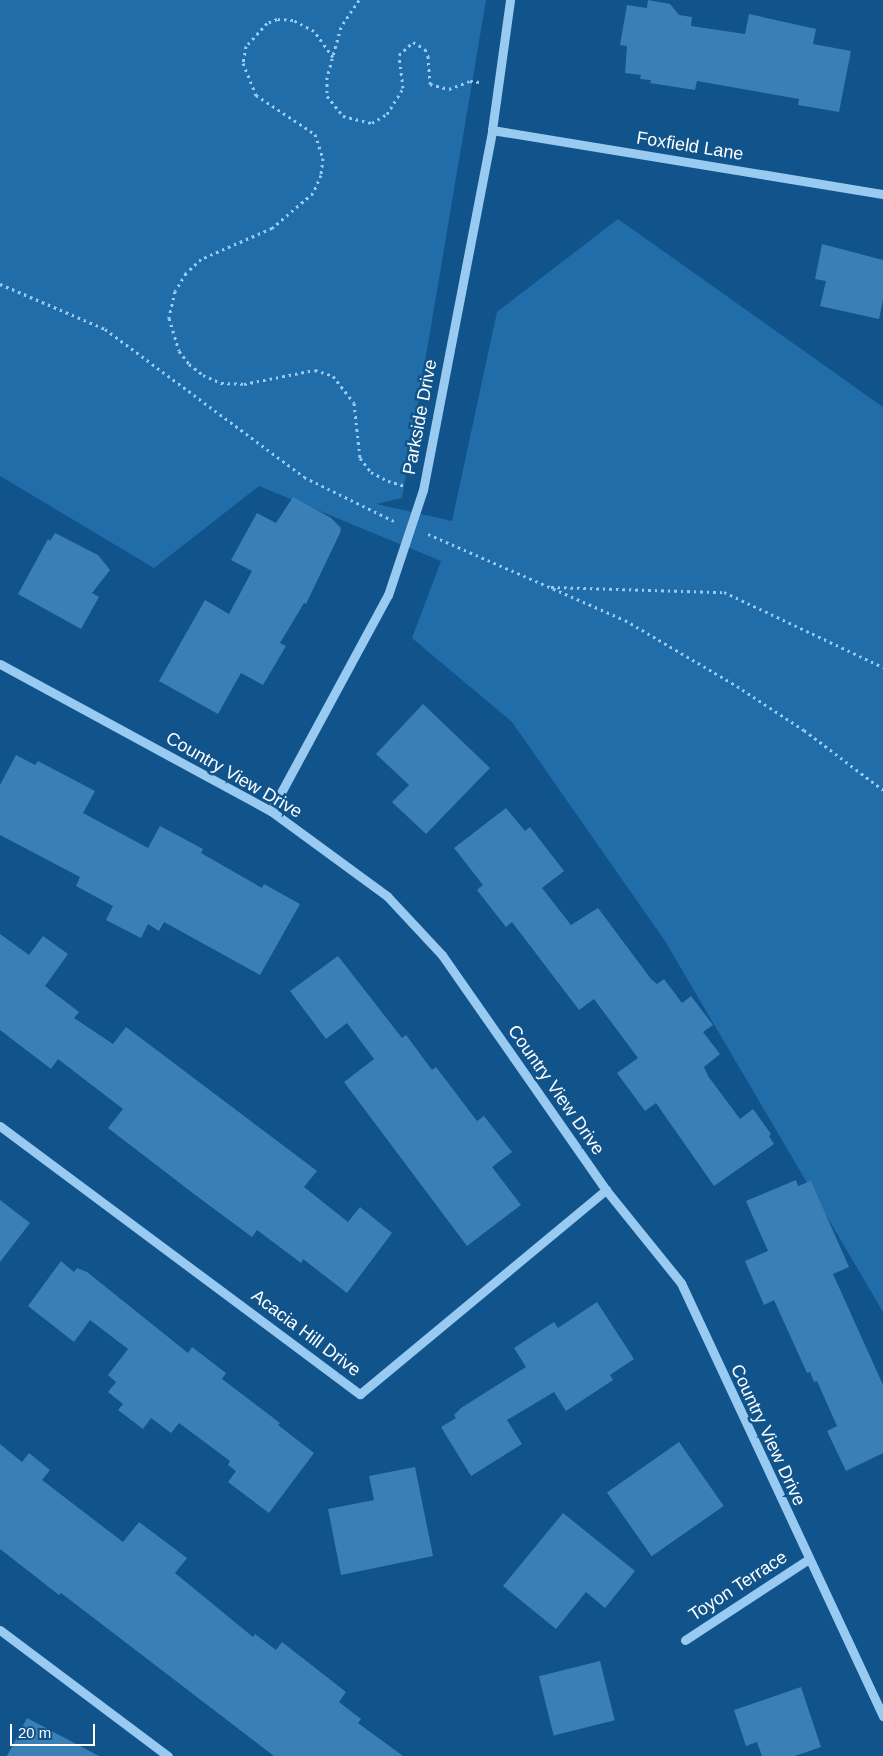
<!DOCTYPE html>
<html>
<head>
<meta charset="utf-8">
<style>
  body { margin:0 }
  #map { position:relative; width:883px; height:1756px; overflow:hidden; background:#11548c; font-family:Arial,sans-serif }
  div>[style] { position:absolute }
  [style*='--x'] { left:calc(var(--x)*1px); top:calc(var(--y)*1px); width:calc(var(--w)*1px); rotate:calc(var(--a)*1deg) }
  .green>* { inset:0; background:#206da9 }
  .building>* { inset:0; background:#3a7fb5; transform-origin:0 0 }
  .path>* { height:3px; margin-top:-1.5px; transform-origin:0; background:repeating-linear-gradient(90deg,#99caf1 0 2.5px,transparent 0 6.5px) }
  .minor>* { height:9px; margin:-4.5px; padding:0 4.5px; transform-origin:4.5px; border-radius:4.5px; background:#99caf1 }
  span { translate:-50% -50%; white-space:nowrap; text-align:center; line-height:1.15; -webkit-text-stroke:5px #11548c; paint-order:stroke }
  .street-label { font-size:18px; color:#fff }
  .scale { position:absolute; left:10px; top:1724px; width:85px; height:22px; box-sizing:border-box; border:2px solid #fff; border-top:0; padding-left:6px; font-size:15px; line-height:18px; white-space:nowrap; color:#fff; -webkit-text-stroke:4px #11548c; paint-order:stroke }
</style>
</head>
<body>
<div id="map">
  <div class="green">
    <i style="clip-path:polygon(0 0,486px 0,402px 498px,376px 504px,452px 521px,497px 312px,618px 219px,883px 407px,883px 1312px,665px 941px,512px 722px,412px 638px,441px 561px,259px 486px,154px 568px,0 476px)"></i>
  </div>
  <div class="building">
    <i style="clip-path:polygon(648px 0,670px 4px,679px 15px,692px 17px,691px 26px,745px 34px,749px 14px,816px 29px,813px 44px,851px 51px,839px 112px,798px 105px,799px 99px,697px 81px,695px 90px,650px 83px,651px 80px,640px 79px,641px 75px,625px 73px,627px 46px,620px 45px,627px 5px,647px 8px)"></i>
    <i style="clip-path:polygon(822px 244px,883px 260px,883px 300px,879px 319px,820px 306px,826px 281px,815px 279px)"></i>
    <i style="clip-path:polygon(293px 497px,331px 518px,341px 528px,340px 533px,306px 604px,304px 603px,280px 643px,286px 646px,263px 685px,241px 673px,218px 714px,159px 681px,205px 600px,229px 614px,252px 571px,231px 560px,257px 513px,276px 523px)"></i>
    <i style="clip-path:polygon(55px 533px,98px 555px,110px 570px,92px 593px,99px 597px,81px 629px,18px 594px,48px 539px,50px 541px)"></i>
    <i style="clip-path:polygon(423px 704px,490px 768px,426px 834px,392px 802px,409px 785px,376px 754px)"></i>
    <i style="clip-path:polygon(16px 755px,35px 765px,38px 761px,95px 791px,83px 813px,148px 848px,160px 826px,203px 849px,201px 853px,262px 888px,264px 884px,300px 904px,260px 975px,164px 922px,159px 931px,148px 924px,141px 938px,106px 920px,113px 906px,76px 886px,80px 877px,0 835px,0 785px)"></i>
    <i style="clip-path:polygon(506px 808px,525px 831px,530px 827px,564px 871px,542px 888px,571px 925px,598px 908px,651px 979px,657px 984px,664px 979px,682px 1003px,691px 996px,713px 1025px,703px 1032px,720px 1054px,704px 1067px,708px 1076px,740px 1119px,753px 1109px,771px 1134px,769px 1136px,774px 1144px,714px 1186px,656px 1103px,645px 1111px,617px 1073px,638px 1058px,594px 999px,579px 1010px,512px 922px,506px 927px,477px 890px,483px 885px,454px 848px)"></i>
    <i style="clip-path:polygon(0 934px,29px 955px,43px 936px,68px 954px,45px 986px,79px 1012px,74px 1018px,113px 1044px,126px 1027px,317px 1171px,304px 1187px,348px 1222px,360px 1207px,392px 1233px,347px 1293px,303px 1259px,301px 1263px,257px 1230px,252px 1237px,194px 1194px,108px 1128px,123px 1109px,58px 1059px,51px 1069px,0 1030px)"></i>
    <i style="clip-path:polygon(338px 956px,402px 1038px,406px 1035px,432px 1070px,436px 1067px,477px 1121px,484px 1116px,512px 1152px,492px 1167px,521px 1205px,467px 1246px,344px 1082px,374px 1059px,347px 1023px,326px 1039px,290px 991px)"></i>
    <i style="clip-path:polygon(796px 1180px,798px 1186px,811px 1181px,849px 1267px,833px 1274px,883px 1385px,883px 1453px,846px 1471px,827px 1431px,837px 1426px,817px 1381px,814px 1382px,810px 1372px,807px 1373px,774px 1300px,764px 1305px,745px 1261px,768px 1251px,746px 1201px)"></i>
    <i style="clip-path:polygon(0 1200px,30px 1223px,0 1262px)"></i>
    <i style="clip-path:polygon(61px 1261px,74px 1272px,77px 1268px,87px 1272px,188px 1353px,192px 1347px,226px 1373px,222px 1379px,280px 1423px,278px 1425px,314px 1453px,269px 1513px,228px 1482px,236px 1471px,228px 1465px,230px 1461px,179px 1423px,171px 1433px,151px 1418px,143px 1429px,118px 1410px,123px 1404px,108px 1392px,116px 1382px,108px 1375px,128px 1349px,90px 1320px,74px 1342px,28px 1306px)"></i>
    <i style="clip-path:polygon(597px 1302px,634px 1359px,610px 1375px,613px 1380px,566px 1411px,554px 1392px,507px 1420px,522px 1444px,471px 1476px,441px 1427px,456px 1418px,454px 1415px,461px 1408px,526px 1367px,514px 1348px,554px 1322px,558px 1328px)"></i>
    <i style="left:679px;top:1442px;width:78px;height:88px;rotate:55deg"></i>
    <i style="clip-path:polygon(0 1444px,22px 1462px,29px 1453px,50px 1470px,42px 1480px,123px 1542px,139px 1522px,187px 1558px,175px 1573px,253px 1637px,255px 1634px,276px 1650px,282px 1642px,346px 1692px,339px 1702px,361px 1719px,358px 1723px,403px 1756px,274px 1756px,61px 1593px,59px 1595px,0 1549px)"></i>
    <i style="clip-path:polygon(415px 1467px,433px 1556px,341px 1575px,328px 1509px,374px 1500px,369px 1476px)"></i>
    <i style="clip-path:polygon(563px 1513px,635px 1571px,605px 1608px,586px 1592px,556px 1629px,503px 1586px)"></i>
    <i style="left:600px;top:1661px;width:61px;height:63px;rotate:76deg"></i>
    <i style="clip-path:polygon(801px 1687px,821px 1747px,795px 1756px,762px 1756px,757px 1742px,746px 1746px,734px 1710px)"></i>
    <i style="clip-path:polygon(27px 1718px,99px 1756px,7px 1756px)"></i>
  </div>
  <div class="path">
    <i style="--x:359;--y:0;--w:32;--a:124"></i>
    <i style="--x:341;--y:27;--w:52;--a:105.6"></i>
    <i style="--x:327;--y:77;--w:19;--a:90"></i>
    <i style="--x:327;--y:96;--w:26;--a:51"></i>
    <i style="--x:343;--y:116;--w:30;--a:14"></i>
    <i style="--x:372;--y:123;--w:17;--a:-31"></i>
    <i style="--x:387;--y:114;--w:31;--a:-58"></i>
    <i style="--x:403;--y:88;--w:33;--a:-97"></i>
    <i style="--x:399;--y:55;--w:19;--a:-43"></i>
    <i style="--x:413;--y:42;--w:14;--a:30"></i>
    <i style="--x:425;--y:49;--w:8;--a:67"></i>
    <i style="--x:428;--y:56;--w:28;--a:86"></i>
    <i style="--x:430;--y:84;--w:20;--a:15"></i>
    <i style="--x:449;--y:89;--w:22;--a:-21"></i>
    <i style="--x:470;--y:81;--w:10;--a:6"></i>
    <i style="--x:333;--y:57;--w:32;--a:-126"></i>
    <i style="--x:314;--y:31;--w:24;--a:-152"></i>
    <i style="--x:293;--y:20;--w:16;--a:-176"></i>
    <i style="--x:277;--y:19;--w:11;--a:158"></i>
    <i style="--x:267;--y:23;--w:31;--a:132"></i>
    <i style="--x:246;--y:46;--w:17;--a:100"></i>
    <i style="--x:243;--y:63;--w:35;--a:68"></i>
    <i style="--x:256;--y:95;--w:71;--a:33.5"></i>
    <i style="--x:315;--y:134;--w:25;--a:72"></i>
    <i style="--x:323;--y:158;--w:17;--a:97"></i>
    <i style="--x:321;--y:175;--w:20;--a:114"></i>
    <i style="--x:313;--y:193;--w:54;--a:139.5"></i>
    <i style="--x:272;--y:228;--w:77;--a:156.4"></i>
    <i style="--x:201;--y:259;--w:21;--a:137"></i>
    <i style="--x:186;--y:273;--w:21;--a:121"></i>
    <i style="--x:175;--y:291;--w:28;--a:103"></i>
    <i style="--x:169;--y:318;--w:34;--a:73"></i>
    <i style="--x:179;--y:351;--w:16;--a:52"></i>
    <i style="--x:189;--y:364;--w:18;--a:38"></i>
    <i style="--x:203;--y:375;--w:20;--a:24"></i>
    <i style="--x:221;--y:383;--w:23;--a:2"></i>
    <i style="--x:244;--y:384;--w:72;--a:-11.2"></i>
    <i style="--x:315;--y:370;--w:19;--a:18"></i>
    <i style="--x:333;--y:376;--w:34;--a:52"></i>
    <i style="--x:354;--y:403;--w:55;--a:83.8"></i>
    <i style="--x:360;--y:458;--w:18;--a:52"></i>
    <i style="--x:371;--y:472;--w:19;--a:28"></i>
    <i style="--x:388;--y:481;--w:19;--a:16"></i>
    <i style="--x:0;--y:284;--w:114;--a:23.2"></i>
    <i style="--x:105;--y:329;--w:248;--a:36.6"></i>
    <i style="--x:304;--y:477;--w:100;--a:26.1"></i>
    <i style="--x:428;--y:534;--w:215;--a:23.6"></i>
    <i style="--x:625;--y:620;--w:130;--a:30.5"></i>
    <i style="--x:737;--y:686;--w:80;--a:33.3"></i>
    <i style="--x:804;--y:730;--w:99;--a:37.2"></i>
    <i style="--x:551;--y:587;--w:173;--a:1.7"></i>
    <i style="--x:724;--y:592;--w:176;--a:25.3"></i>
  </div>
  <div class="minor">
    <i style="--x:492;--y:130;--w:396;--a:9.3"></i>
    <i style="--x:0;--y:664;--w:308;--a:28.5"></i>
    <i style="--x:271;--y:811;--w:144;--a:36.2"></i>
    <i style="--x:387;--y:896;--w:81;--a:47"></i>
    <i style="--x:442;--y:955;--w:287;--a:55.1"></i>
    <i style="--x:606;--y:1190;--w:119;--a:51.1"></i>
    <i style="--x:681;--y:1283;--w:478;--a:65"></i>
    <i style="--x:271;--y:811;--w:246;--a:-61.6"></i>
    <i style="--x:388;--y:595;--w:111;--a:-71.6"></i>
    <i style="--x:423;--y:490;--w:367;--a:-79.1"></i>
    <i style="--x:492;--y:130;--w:131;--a:-82.1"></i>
    <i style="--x:0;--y:1126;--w:449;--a:36.7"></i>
    <i style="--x:360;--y:1394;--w:320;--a:-39.7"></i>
    <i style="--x:0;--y:1630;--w:210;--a:36.9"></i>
    <i style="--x:685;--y:1640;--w:148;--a:-33.2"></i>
  </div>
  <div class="street-label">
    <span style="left:690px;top:146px;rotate:9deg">Foxfield Lane</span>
    <span style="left:420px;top:417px;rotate:-79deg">Parkside Drive</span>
    <span style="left:234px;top:775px;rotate:30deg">Country View Drive</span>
    <span style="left:556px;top:1090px;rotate:55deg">Country View Drive</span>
    <span style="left:306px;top:1333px;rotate:37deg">Acacia Hill Drive</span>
    <span style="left:768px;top:1435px;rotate:65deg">Country View Drive</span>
    <span style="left:738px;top:1586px;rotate:-33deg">Toyon Terrace</span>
  </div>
  <div class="scale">20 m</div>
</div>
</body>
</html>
